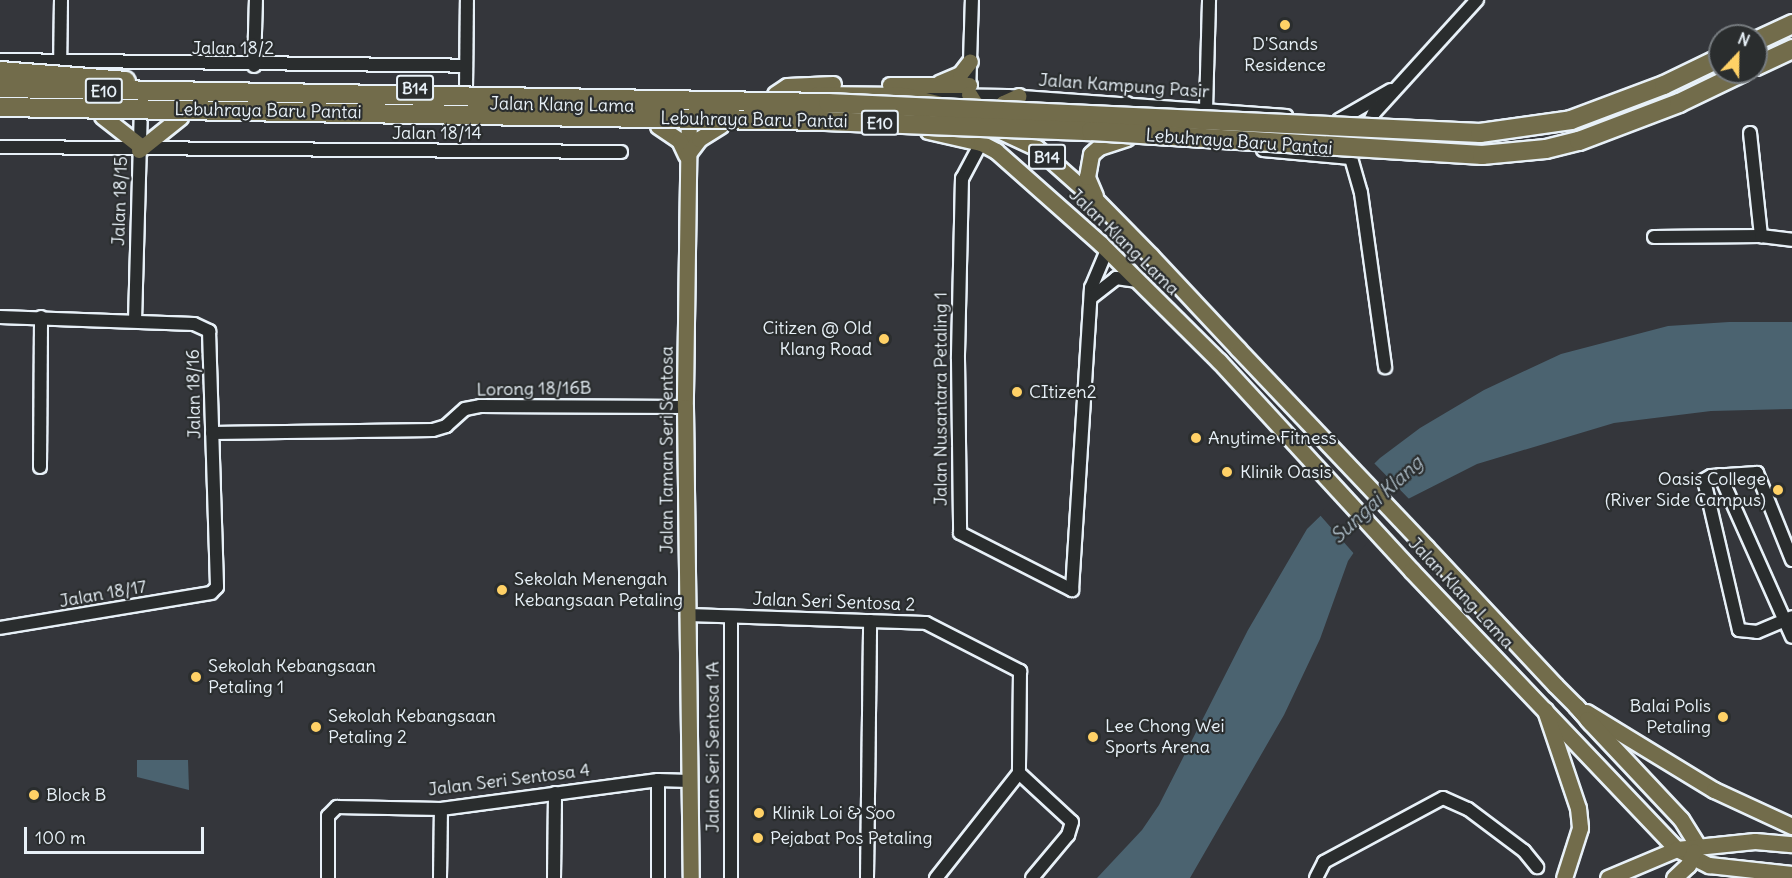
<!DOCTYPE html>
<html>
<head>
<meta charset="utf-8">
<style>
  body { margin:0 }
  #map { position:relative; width:1792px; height:878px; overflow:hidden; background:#34363b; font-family:Delius,sans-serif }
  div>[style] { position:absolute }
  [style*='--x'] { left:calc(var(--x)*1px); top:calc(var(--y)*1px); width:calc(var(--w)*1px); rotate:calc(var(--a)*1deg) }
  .water>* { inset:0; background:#4b6370 }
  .pier>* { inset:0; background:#34363b }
  .roads { filter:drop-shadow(2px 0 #e8f1f8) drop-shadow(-2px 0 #e8f1f8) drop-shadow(0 2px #e8f1f8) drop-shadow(0 -2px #e8f1f8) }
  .minor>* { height:12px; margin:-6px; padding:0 6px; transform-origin:6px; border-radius:6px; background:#2a2d2e }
  .major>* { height:15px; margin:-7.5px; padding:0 7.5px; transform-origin:7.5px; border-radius:7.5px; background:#726c4b }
  .highway>* { height:18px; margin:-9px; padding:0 9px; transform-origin:9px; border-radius:9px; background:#726c4b }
  .bridges { filter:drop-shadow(2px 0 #e8f1f8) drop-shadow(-2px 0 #e8f1f8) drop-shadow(0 2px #e8f1f8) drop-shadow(0 -2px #e8f1f8) }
  .highway-bridge>* { height:18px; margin:-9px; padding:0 9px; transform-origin:9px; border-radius:9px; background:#726c4b }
  .dots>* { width:16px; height:16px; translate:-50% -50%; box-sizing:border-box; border:3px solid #2a2d2e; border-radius:50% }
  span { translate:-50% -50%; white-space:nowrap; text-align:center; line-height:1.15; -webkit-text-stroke:4.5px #2a2d2e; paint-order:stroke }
  .shield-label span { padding:2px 4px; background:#2a2d2e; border:2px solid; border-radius:4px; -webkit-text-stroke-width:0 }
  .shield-label { font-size:16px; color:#e8f1f8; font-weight:700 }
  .poi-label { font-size:18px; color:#e8f1f8 }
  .right { translate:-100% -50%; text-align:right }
  .left { translate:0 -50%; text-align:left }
  .street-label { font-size:18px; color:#e8f1f8 }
  .water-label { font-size:20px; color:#a9b8c2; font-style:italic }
  .north { position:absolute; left:1708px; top:24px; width:60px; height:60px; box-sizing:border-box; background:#2a2d2e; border:2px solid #767b7f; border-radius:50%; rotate:22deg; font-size:16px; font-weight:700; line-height:24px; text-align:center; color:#e8f1f8 }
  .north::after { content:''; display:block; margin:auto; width:21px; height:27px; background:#ffd166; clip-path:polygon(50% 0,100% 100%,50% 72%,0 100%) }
  .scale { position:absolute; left:24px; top:827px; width:180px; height:27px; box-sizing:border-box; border:3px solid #e8f1f8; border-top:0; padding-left:8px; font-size:18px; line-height:21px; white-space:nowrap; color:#e8f1f8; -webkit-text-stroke:4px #2a2d2e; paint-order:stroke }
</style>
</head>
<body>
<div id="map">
  <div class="water">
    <i style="clip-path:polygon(1729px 322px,1792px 322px,1792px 409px,1711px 411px,1614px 423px,1477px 464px,1408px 499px,1359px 545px,1348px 561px,1320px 639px,1284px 715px,1190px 878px,1097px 878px,1142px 830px,1159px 805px,1248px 630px,1307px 529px,1380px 458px,1420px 428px,1484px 390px,1561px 354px,1668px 326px)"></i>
    <i style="clip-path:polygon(137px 760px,188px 760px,189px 790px,137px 777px)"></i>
  </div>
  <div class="pier">
    <i style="clip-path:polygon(1372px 461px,1411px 501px,1383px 524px,1356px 556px,1319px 514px)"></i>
  </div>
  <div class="roads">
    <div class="minor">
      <i style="--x:0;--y:60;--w:466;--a:0.7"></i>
      <i style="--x:254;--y:66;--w:66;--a:-88.3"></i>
      <i style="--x:60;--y:71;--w:71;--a:-89.2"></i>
      <i style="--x:466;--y:89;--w:89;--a:-89.4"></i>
      <i style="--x:969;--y:93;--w:93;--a:-88.2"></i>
      <i style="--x:920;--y:95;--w:88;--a:0.7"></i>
      <i style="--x:1008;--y:96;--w:279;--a:4.1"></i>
      <i style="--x:1206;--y:109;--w:109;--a:-88.4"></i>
      <i style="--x:1108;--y:118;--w:10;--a:-66"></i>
      <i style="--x:1112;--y:109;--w:16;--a:-22"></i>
      <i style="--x:1339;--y:120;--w:60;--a:-30"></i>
      <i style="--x:1750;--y:133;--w:104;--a:83.9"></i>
      <i style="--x:981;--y:143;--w:40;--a:118"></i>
      <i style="--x:962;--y:178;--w:181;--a:91.3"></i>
      <i style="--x:958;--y:359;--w:174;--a:89.3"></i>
      <i style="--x:960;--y:533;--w:126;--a:27"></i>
      <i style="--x:1072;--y:590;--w:303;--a:-86.4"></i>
      <i style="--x:1091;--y:288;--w:41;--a:-67.2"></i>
      <i style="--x:0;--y:147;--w:621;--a:0.46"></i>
      <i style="--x:1263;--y:150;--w:88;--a:5.2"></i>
      <i style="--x:1351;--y:158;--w:51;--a:-62.9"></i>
      <i style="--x:1374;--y:113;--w:153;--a:-47.7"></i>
      <i style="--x:1351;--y:158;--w:36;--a:74"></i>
      <i style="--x:1361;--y:193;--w:176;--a:82.1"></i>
      <i style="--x:1654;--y:237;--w:107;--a:-0.5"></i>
      <i style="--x:1761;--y:236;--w:31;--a:7"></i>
      <i style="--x:1092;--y:297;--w:31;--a:-38"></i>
      <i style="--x:1116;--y:278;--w:22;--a:8"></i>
      <i style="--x:0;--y:317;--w:194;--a:2.1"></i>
      <i style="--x:194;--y:324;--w:17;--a:25"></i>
      <i style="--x:209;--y:331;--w:256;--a:88.2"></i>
      <i style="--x:217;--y:587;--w:8;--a:135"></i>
      <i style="--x:211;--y:593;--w:214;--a:170.6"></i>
      <i style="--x:135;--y:321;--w:218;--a:-88.4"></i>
      <i style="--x:212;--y:433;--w:221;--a:-0.8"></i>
      <i style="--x:433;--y:430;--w:14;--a:-17"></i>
      <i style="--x:446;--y:426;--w:25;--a:-42"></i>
      <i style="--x:465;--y:409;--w:15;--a:-11"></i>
      <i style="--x:480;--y:406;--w:205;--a:0.3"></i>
      <i style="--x:40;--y:467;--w:150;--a:-89.6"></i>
      <i style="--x:1720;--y:475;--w:177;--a:66"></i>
      <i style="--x:1792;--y:560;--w:94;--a:-111.9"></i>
      <i style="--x:1757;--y:473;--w:46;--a:176.3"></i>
      <i style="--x:1711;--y:476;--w:8;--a:150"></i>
      <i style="--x:1704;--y:480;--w:154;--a:76.9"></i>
      <i style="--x:1739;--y:630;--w:18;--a:6"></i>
      <i style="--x:1757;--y:632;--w:38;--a:-23"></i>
      <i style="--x:687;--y:615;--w:239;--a:1.9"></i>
      <i style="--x:926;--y:623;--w:106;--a:27.1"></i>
      <i style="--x:1020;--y:671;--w:102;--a:90.6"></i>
      <i style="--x:1019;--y:773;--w:134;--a:128.3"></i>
      <i style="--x:1019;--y:773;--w:72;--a:42.8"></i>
      <i style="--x:1072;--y:822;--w:14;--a:107"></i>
      <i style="--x:1068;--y:835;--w:56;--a:129.9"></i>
      <i style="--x:658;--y:780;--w:98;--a:90"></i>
      <i style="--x:328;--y:878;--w:62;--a:-90"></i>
      <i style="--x:328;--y:816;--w:13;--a:-45"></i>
      <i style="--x:337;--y:807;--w:104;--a:1.1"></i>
      <i style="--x:441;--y:809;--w:219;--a:-7.6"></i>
      <i style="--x:658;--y:780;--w:31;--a:2"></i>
      <i style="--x:440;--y:878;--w:69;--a:-89.2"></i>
      <i style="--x:554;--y:878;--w:85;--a:-89.3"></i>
      <i style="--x:731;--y:878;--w:261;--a:-90"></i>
      <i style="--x:867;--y:878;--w:257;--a:-89.3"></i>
      <i style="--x:1316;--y:878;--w:18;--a:-63"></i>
      <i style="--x:1324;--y:862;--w:135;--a:-28.3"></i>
      <i style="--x:1443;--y:798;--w:27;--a:24"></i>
      <i style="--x:1468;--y:809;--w:70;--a:36.9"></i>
      <i style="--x:1524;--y:851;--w:21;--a:51"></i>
    </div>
    <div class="major">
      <i style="--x:939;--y:83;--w:23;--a:-23"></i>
      <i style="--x:960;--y:74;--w:16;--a:-52"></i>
      <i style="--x:890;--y:85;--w:79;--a:0"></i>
      <i style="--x:775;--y:94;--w:14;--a:-34"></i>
      <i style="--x:787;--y:86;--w:46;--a:-2.5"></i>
      <i style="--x:817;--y:94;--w:88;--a:0.7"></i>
      <i style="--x:905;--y:95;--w:38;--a:14"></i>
      <i style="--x:969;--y:94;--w:26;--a:58"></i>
      <i style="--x:689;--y:108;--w:299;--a:90.8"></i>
      <i style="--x:685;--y:407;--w:471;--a:89.3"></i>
      <i style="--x:102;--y:116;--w:47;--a:38.1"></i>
      <i style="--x:993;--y:117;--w:17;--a:-54"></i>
      <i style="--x:1003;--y:103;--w:17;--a:-24"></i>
      <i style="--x:658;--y:126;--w:25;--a:34"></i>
      <i style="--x:679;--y:140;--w:17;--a:65"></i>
      <i style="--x:996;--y:129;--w:45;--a:24.9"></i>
      <i style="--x:1037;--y:148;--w:80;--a:41.5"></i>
      <i style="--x:1097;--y:201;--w:77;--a:45.5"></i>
      <i style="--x:1151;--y:256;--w:127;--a:46.9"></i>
      <i style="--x:1238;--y:349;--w:273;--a:46.5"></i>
      <i style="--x:1426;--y:547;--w:189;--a:46.9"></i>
      <i style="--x:1555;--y:685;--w:30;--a:45"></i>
      <i style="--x:1576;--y:706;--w:23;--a:49"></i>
      <i style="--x:1591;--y:723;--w:5;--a:-127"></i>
      <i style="--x:1588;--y:719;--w:18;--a:-133"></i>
      <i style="--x:928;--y:131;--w:54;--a:12.8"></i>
      <i style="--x:981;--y:143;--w:17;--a:28"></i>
      <i style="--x:996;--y:151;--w:140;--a:41.5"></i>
      <i style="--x:1101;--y:244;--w:166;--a:44.8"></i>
      <i style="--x:1219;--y:361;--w:284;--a:47.4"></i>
      <i style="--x:1411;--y:570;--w:385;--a:46.4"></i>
      <i style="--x:1677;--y:849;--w:36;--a:27"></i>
      <i style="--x:1709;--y:865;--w:83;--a:6.2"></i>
      <i style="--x:139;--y:150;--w:53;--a:-38.8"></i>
      <i style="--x:687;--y:155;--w:20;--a:-53"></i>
      <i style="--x:699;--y:139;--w:25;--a:-32"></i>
      <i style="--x:1095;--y:196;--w:21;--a:-113"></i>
      <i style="--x:1087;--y:177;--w:23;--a:-80"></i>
      <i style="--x:1091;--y:154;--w:11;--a:-41"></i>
      <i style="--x:1099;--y:147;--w:29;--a:-18"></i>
      <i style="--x:1545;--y:710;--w:103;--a:71.4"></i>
      <i style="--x:1578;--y:808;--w:20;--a:84"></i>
      <i style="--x:1580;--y:828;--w:52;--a:107.7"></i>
      <i style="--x:1586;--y:712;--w:150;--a:31.4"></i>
      <i style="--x:1714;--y:790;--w:86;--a:24.8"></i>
      <i style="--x:1587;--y:719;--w:137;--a:46.8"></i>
      <i style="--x:1681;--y:819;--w:31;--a:58"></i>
      <i style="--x:1608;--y:878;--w:75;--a:-22.8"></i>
      <i style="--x:1677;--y:849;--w:78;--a:-5.9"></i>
      <i style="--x:1755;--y:841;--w:37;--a:5"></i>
      <i style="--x:1674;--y:878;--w:19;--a:-43"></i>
      <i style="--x:1688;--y:865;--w:15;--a:-67"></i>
    </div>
    <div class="highway">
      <i style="--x:1756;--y:41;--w:40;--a:-25"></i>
      <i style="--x:1756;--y:66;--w:40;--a:-25"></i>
    </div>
  </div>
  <div class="bridges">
    <div class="highway-bridge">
      <i style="--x:0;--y:71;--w:126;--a:4.5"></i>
      <i style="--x:0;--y:88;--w:828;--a:1.04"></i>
      <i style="--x:828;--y:103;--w:653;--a:2.63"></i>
      <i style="--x:1480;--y:133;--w:92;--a:-8.1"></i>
      <i style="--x:1571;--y:120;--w:99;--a:-20.6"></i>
      <i style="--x:1664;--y:85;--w:62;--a:-25.7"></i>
      <i style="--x:0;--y:107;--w:825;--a:0.97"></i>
      <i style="--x:825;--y:121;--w:266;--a:2.2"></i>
      <i style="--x:1091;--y:131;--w:392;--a:3.5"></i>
      <i style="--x:1482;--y:155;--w:64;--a:-5.4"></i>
      <i style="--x:1546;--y:149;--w:34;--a:-14"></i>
      <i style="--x:1579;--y:141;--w:107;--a:-20.8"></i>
      <i style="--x:1679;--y:103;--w:71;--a:-25.8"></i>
    </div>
  </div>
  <div class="dots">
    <i style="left:1285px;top:25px;background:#ffd166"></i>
    <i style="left:884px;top:339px;background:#ffd166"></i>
    <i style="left:1017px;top:392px;background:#ffd166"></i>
    <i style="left:1196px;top:438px;background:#ffd166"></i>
    <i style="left:1227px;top:472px;background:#ffd166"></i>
    <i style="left:1778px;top:490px;background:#ffd166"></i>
    <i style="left:502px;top:590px;background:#ffd166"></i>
    <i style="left:196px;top:677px;background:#ffd166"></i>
    <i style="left:1723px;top:717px;background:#ffd166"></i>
    <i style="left:316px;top:727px;background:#ffd166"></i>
    <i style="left:1093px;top:737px;background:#ffd166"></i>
    <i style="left:34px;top:795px;background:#ffd166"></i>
    <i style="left:759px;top:813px;background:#ffd166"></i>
    <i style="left:758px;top:838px;background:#ffd166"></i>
  </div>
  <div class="shield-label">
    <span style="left:415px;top:88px">B14</span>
    <span style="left:104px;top:91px">E10</span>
    <span style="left:880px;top:123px">E10</span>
    <span style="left:1047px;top:157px">B14</span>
  </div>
  <div class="poi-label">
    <span style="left:1285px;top:55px">D'Sands<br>Residence</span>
    <span class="right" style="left:872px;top:339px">Citizen @ Old<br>Klang Road</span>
    <span class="left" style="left:1029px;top:392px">CItizen2</span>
    <span class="left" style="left:1208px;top:438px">Anytime Fitness</span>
    <span class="left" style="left:1240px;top:472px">Klinik Oasis</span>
    <span class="right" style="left:1766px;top:490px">Oasis College<br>(River Side Campus)</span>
    <span class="left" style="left:514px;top:590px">Sekolah Menengah<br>Kebangsaan Petaling</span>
    <span class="left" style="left:208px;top:677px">Sekolah Kebangsaan<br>Petaling 1</span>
    <span class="right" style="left:1711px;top:717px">Balai Polis<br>Petaling</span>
    <span class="left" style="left:328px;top:727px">Sekolah Kebangsaan<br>Petaling 2</span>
    <span class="left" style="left:1105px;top:737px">Lee Chong Wei<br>Sports Arena</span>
    <span class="left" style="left:46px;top:795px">Block B</span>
    <span class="left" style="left:772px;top:813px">Klinik Loi &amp; Soo</span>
    <span class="left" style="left:770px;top:838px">Pejabat Pos Petaling</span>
  </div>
  <div class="street-label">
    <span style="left:233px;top:48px">Jalan 18/2</span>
    <span style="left:1124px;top:86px;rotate:4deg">Jalan Kampung Pasir</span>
    <span style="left:562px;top:105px;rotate:1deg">Jalan Klang Lama</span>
    <span style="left:268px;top:111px;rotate:1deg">Lebuhraya Baru Pantai</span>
    <span style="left:754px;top:120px;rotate:1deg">Lebuhraya Baru Pantai</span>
    <span style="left:437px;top:133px">Jalan 18/14</span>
    <span style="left:1239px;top:142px;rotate:4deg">Lebuhraya Baru Pantai</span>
    <span style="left:120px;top:201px;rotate:-88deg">Jalan 18/15</span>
    <span style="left:1124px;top:242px;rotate:44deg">Jalan Klang Lama</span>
    <span style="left:534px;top:389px;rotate:-1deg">Lorong 18/16B</span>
    <span style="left:194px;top:394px;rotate:-91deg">Jalan 18/16</span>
    <span style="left:941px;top:399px;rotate:-90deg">Jalan Nusantara Petaling 1</span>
    <span style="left:667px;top:450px;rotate:-90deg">Jalan Taman Seri Sentosa</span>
    <span style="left:1461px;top:593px;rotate:47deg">Jalan Klang Lama</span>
    <span style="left:103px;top:594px;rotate:-10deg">Jalan 18/17</span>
    <span style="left:834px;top:602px;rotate:2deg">Jalan Seri Sentosa 2</span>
    <span style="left:713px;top:747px;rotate:-90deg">Jalan Seri Sentosa 1A</span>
    <span style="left:509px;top:780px;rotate:-7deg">Jalan Seri Sentosa 4</span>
  </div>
  <div class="water-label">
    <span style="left:1376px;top:499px;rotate:-43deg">Sungai Klang</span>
  </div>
  <div class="north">N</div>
  <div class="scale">100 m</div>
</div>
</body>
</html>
